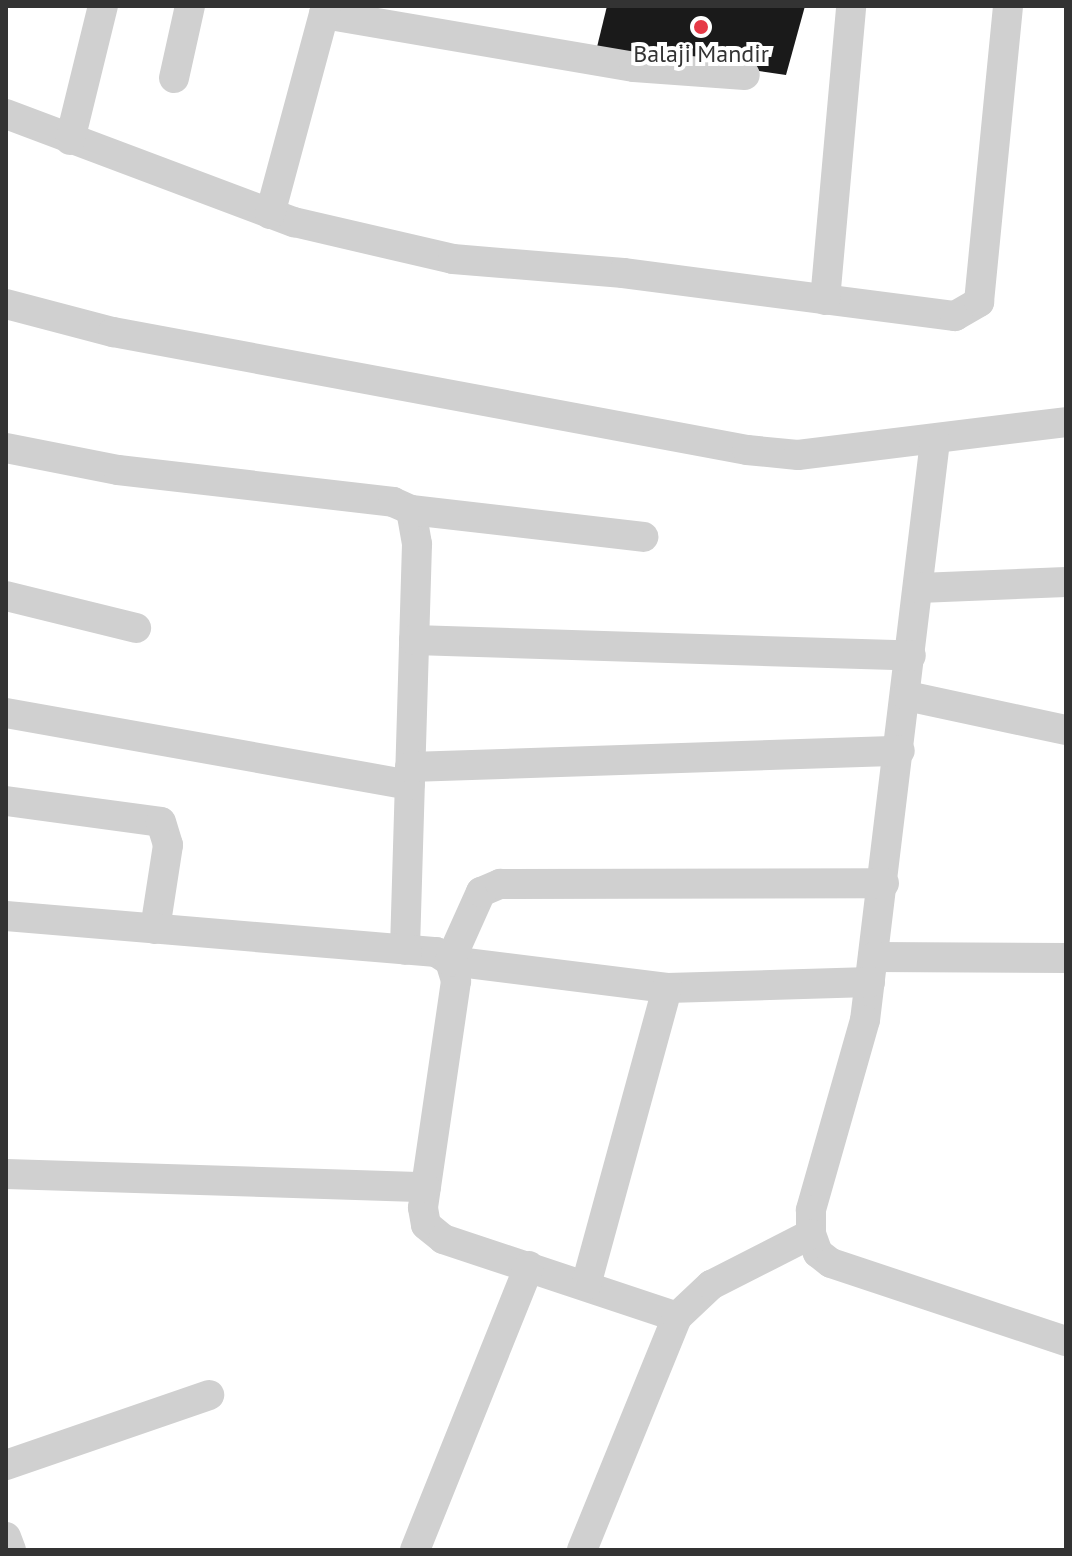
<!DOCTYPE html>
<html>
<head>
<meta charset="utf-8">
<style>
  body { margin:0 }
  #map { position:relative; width:1072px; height:1556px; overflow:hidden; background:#fff; font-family:"PT Sans",sans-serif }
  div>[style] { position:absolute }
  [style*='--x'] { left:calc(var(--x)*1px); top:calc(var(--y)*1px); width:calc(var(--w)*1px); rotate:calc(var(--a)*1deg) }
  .building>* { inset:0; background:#1a1a1a }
  .street>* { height:30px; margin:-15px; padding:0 15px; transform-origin:15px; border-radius:15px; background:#d0d0d0 }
  .dots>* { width:22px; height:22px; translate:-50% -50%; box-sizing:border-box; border:4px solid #fff; border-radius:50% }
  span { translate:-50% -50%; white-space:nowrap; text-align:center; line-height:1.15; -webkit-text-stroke:8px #fff; paint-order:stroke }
  .poi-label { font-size:24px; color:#333 }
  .frame { position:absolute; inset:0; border:8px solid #333; pointer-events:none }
</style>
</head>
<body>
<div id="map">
  <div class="building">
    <i style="clip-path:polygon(607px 6px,805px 6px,786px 75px,597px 47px)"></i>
  </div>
  <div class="street">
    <i style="--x:324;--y:14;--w:314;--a:9.7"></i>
    <i style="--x:634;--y:67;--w:111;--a:4.1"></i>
    <i style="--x:174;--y:78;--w:74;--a:-77.5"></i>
    <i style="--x:6;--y:114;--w:308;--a:20.6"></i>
    <i style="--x:294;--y:222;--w:163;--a:13.1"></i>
    <i style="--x:453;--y:259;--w:171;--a:4.7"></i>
    <i style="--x:623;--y:273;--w:335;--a:7.4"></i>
    <i style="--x:955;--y:316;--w:28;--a:-30"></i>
    <i style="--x:979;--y:302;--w:297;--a:-84.4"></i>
    <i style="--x:70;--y:140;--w:138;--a:-76.2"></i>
    <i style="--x:270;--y:214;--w:215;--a:-74.9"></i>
    <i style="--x:825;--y:300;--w:295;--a:-84.9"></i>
    <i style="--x:6;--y:304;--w:111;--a:14.7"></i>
    <i style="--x:113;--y:332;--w:645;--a:10.54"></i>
    <i style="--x:747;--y:450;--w:51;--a:5.6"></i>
    <i style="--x:798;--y:455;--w:270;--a:-7"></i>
    <i style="--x:935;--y:441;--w:583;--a:96.89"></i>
    <i style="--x:865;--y:1020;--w:198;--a:105.9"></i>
    <i style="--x:811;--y:1210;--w:24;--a:90"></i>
    <i style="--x:811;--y:1234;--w:20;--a:70"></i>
    <i style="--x:818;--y:1253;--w:16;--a:38"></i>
    <i style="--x:831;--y:1263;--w:248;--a:18.4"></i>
    <i style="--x:6;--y:448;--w:114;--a:11.1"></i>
    <i style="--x:118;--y:470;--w:277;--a:6.6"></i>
    <i style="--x:393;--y:502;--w:20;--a:24"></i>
    <i style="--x:411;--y:510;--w:35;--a:80"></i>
    <i style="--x:417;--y:544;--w:406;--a:91.7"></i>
    <i style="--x:411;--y:510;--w:234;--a:6.6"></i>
    <i style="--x:919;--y:588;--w:147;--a:-2.3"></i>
    <i style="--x:6;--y:596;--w:134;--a:13.8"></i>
    <i style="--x:414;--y:640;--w:497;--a:1.8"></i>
    <i style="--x:907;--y:696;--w:163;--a:12.1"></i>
    <i style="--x:6;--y:713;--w:410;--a:10.1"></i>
    <i style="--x:410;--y:767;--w:490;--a:-1.9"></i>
    <i style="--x:6;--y:801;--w:156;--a:7.7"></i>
    <i style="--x:161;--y:822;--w:24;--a:73"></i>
    <i style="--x:168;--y:845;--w:85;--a:98.8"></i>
    <i style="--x:6;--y:916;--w:432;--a:4.8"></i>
    <i style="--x:436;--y:952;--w:17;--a:33"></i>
    <i style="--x:450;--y:961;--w:21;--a:73"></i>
    <i style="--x:456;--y:981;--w:229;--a:98.3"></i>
    <i style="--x:423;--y:1208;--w:17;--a:80"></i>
    <i style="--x:426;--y:1225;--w:22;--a:39"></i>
    <i style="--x:443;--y:1239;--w:247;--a:18.4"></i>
    <i style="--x:873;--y:957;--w:193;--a:0.3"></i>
    <i style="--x:870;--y:982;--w:203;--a:178.3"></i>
    <i style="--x:667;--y:988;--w:219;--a:-172.9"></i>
    <i style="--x:450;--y:961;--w:76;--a:-65.8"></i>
    <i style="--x:481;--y:892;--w:21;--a:-23"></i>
    <i style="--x:500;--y:884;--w:384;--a:-0.1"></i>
    <i style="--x:6;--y:1174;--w:420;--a:1.8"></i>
    <i style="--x:586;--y:1285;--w:308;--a:-74.7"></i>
    <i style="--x:6;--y:1465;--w:215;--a:-19"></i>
    <i style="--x:6;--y:1537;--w:14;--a:69"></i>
    <i style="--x:415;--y:1550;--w:306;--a:-68.1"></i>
    <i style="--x:582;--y:1550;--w:252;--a:-67.8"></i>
    <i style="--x:677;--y:1317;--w:47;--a:-43.3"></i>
    <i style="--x:711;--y:1285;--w:112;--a:-27"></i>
  </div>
  <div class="dots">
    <i style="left:701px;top:27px;background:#e63946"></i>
  </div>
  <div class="poi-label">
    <span style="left:701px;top:54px">Balaji Mandir</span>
  </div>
  <div class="frame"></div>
</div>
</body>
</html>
